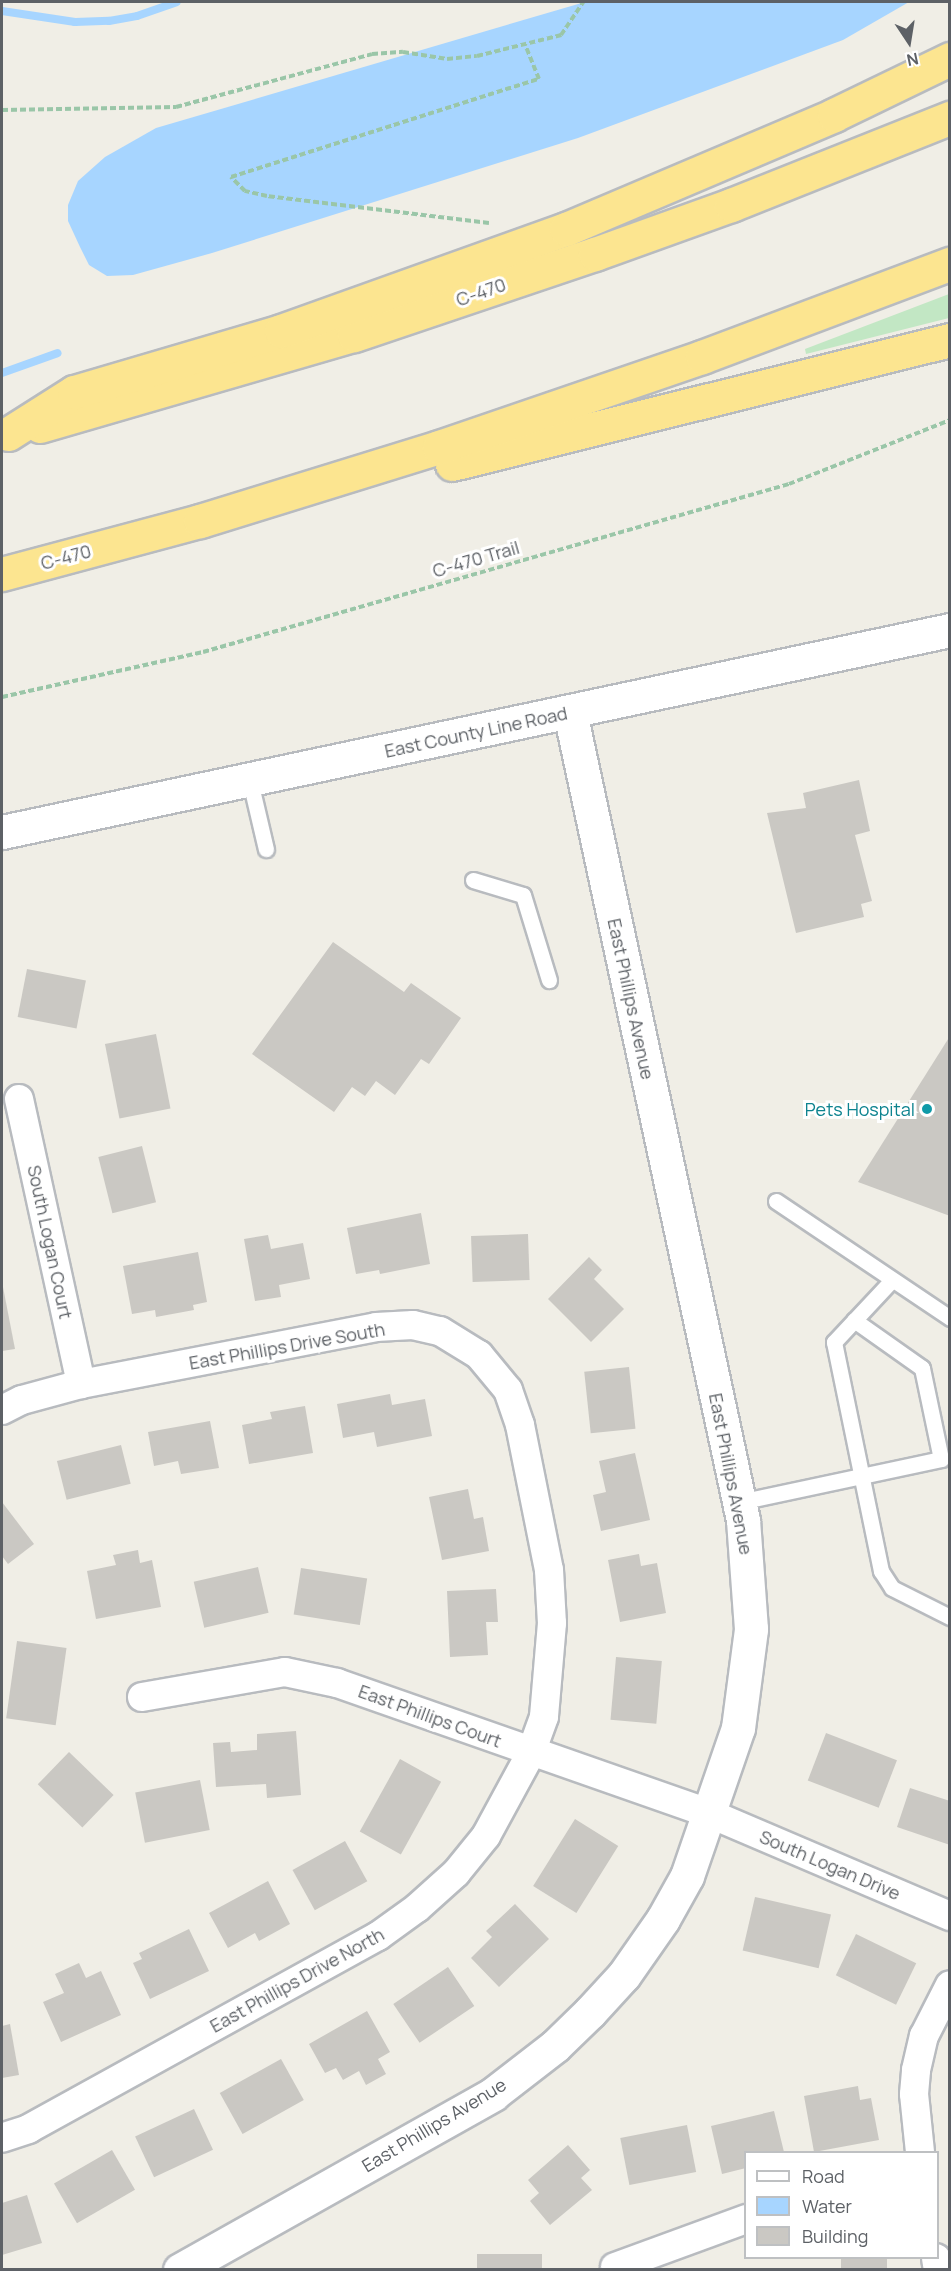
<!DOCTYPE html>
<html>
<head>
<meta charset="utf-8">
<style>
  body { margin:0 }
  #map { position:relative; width:951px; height:2271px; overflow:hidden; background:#f0eee6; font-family:Manrope,sans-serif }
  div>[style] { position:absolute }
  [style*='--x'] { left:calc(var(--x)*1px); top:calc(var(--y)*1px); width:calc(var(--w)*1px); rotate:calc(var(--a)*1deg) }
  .green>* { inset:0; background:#c2e7c4 }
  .water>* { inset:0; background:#a7d5ff }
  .stream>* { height:8px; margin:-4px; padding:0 4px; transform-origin:4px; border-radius:4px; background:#a7d5ff }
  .building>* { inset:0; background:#cac8c3; transform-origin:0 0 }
  .path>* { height:4px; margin-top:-2px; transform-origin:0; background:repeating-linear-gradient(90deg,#9ac6a8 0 6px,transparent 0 9px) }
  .roads { filter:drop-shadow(2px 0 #b8bbbf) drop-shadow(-2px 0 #b8bbbf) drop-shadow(0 2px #b8bbbf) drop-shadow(0 -2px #b8bbbf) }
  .service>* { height:15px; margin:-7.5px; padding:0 7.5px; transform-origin:7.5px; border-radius:7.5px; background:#fff }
  .minor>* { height:28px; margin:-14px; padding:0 14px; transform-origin:14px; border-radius:14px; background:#fff }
  .tertiary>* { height:33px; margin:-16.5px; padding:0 16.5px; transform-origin:16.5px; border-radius:16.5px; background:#fff }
  .secondary>* { height:33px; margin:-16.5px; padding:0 16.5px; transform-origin:16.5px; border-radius:16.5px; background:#fff }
  .motorway>* { height:33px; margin:-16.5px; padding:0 16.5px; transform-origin:16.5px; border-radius:16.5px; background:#fce590 }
  .dots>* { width:16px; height:16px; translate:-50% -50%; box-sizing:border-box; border:3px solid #fff; border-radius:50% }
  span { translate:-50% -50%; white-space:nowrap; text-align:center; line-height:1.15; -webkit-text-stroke:6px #fff; paint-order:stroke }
  .street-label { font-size:18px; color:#5d6166 }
  .culture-label { font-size:18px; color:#0d838f }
  .right { translate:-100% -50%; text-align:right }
  .frame { position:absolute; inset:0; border:3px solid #5d6166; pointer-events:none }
  .legend { position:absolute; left:744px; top:2151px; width:195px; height:108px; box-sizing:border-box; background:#fff; border:2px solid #bec0c2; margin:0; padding:8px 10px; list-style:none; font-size:18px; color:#5d6166 }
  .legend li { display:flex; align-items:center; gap:12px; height:30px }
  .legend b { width:30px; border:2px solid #bec0c2 }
  .north { position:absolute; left:879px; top:12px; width:60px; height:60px; -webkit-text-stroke:4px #fff; paint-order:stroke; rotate:168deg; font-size:16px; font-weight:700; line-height:24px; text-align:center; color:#5d6166 }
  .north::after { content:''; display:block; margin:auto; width:21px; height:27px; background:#5d6166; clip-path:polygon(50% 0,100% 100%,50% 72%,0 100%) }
</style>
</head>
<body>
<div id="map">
  <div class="green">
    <i style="clip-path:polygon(949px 294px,949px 318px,806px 354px,805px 349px)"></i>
  </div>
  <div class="water">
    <i style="clip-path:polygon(585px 2px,909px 2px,843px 40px,578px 138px,212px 253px,133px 275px,107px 276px,89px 265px,80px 247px,68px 221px,68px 205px,78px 181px,105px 157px,156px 128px)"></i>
  </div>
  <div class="stream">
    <i style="--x:2;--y:11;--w:74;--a:8.6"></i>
    <i style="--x:75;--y:22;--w:34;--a:-2"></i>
    <i style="--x:109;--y:21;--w:28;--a:-10"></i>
    <i style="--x:137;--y:16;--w:42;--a:-19.3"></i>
    <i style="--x:2;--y:373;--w:59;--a:-19.7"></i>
  </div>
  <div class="building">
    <i style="clip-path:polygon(859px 780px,870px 831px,855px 835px,872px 901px,861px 904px,864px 917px,796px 933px,767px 813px,806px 808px,803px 793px)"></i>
    <i style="clip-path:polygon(333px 942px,404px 992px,411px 983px,461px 1018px,429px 1064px,421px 1059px,395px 1095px,376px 1081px,365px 1096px,352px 1087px,334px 1112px,252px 1054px)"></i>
    <i style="left:27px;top:969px;width:60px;height:49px;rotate:11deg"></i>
    <i style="left:156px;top:1034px;width:76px;height:52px;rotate:79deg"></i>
    <i style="clip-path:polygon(950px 1036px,950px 1216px,858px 1182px)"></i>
    <i style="left:142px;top:1146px;width:58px;height:45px;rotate:76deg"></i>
    <i style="clip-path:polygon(421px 1213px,430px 1264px,380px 1274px,379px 1270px,356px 1274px,347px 1228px)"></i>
    <i style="left:528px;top:1234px;width:46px;height:57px;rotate:88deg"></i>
    <i style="clip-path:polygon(268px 1235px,271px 1249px,303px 1243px,310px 1279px,279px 1285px,281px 1297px,255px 1301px,244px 1239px)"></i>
    <i style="clip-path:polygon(198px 1252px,207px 1302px,193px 1305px,194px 1310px,156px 1317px,155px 1310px,132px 1314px,123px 1266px)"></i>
    <i style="clip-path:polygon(589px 1257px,602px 1270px,594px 1279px,624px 1309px,591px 1342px,548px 1299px)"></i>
    <i style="clip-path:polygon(3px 1287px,15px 1349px,2px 1351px,2px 1288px)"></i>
    <i style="left:629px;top:1367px;width:62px;height:45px;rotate:84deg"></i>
    <i style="clip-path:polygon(390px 1394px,392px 1405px,425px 1399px,432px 1436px,377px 1447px,374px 1432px,343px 1438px,337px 1404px)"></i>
    <i style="clip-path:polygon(305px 1406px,313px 1453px,249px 1464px,242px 1425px,272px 1419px,270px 1412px)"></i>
    <i style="clip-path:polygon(210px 1421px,219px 1468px,181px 1474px,178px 1461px,154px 1466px,148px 1432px)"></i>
    <i style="left:121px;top:1445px;width:40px;height:66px;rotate:76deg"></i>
    <i style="clip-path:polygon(635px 1453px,650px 1520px,601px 1531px,593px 1495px,606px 1492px,599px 1461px)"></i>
    <i style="clip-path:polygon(468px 1489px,474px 1519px,483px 1517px,489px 1551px,442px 1560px,429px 1497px)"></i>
    <i style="clip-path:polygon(2px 1502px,34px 1544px,8px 1564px,2px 1556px)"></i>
    <i style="clip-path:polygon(138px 1550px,140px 1563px,152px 1560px,161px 1607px,96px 1619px,87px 1571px,116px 1565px,113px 1555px)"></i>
    <i style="clip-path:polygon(639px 1554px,641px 1566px,657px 1563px,666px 1613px,620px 1622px,608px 1560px)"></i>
    <i style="left:258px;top:1567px;width:47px;height:66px;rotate:77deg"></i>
    <i style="left:301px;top:1568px;width:67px;height:47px;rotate:9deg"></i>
    <i style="clip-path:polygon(496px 1589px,498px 1622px,486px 1622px,488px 1655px,450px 1657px,447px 1591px)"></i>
    <i style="left:17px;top:1641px;width:50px;height:78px;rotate:8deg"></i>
    <i style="left:616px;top:1657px;width:46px;height:63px;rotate:5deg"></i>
    <i style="clip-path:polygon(296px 1731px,301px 1795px,267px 1798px,266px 1784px,216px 1787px,213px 1743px,230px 1742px,231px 1752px,257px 1750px,257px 1734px)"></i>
    <i style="left:826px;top:1733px;width:76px;height:51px;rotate:21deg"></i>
    <i style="left:69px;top:1752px;width:62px;height:45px;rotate:44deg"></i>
    <i style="left:400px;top:1759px;width:47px;height:83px;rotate:29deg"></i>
    <i style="left:200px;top:1780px;width:51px;height:66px;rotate:79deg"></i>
    <i style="clip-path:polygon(910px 1788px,950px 1801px,950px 1845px,897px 1827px)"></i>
    <i style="left:575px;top:1819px;width:51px;height:79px;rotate:32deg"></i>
    <i style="left:345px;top:1841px;width:46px;height:60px;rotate:61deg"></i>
    <i style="clip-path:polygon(268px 1881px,290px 1924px,259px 1941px,255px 1933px,228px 1948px,209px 1913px)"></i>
    <i style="left:755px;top:1897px;width:78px;height:55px;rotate:13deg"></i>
    <i style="clip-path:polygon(515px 1904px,549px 1939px,499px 1987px,471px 1958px,492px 1937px,486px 1931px)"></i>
    <i style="clip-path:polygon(189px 1929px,209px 1971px,150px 1999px,133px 1963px,142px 1959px,139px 1953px)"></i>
    <i style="left:856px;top:1934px;width:67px;height:46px;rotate:26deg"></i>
    <i style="clip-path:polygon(79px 1963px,86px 1978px,101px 1971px,121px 2015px,61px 2042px,43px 2002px,64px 1993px,55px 1974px)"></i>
    <i style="left:448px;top:1967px;width:47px;height:66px;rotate:56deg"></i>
    <i style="clip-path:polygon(367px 2011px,390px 2052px,378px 2059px,386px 2074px,366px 2085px,359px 2071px,343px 2080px,336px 2068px,325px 2073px,309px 2044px)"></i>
    <i style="clip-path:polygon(10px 2024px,19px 2075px,2px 2078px,2px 2026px)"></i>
    <i style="left:281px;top:2059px;width:47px;height:70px;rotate:61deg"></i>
    <i style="clip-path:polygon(858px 2086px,860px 2100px,871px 2098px,879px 2140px,814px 2152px,804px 2096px)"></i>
    <i style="left:194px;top:2109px;width:45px;height:65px;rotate:65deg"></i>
    <i style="clip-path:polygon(774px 2111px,784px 2152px,746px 2152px,746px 2168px,722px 2174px,711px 2126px)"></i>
    <i style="left:687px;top:2125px;width:48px;height:68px;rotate:79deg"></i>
    <i style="clip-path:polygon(568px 2145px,590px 2170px,581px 2178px,592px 2190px,550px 2225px,530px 2201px,539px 2193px,528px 2180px)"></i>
    <i style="left:112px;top:2150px;width:46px;height:67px;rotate:60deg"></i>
    <i style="clip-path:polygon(27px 2195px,42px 2243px,2px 2255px,2px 2203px)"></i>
    <i style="left:542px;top:2254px;width:16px;height:65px;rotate:90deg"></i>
    <i style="left:841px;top:2258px;width:46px;height:12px"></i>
  </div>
  <div class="path">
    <i style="--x:2;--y:110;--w:174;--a:-1"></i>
    <i style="--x:176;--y:107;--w:203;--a:-15.1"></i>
    <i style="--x:372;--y:54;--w:31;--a:-4"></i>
    <i style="--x:403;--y:52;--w:45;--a:9"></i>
    <i style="--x:447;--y:59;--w:30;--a:-6"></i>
    <i style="--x:477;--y:56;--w:87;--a:-14"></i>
    <i style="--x:561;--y:35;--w:40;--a:-56"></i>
    <i style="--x:489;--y:223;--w:224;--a:-173.1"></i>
    <i style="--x:267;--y:196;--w:23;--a:-167"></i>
    <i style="--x:245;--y:191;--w:20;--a:-135"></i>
    <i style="--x:231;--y:177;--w:323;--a:-17.7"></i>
    <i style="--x:539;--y:79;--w:37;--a:-112"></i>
    <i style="--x:2;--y:697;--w:206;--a:-12.6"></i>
    <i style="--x:203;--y:652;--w:610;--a:-16"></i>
    <i style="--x:789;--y:484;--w:173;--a:-21.7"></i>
  </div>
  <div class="roads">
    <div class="service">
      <i style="--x:250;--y:781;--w:70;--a:76.8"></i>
      <i style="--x:473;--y:880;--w:52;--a:16.7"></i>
      <i style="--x:523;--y:895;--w:89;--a:73"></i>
      <i style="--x:776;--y:1201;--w:210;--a:33.9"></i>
      <i style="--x:892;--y:1280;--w:85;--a:133.1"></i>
      <i style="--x:834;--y:1342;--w:234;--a:78.4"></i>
      <i style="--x:881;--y:1571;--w:20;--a:57"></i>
      <i style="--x:892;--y:1588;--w:65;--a:26.6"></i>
      <i style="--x:739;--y:1502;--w:207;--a:-12"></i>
      <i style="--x:941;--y:1459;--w:93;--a:-101.8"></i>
      <i style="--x:922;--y:1368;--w:83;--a:-144.8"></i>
    </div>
    <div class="minor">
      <i style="--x:19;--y:1099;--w:292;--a:77.7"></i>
      <i style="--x:2;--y:1410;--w:22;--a:-27"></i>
      <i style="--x:22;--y:1400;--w:61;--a:-15.2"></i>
      <i style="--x:81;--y:1384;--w:300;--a:-10.9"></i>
      <i style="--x:376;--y:1327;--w:37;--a:-3"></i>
      <i style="--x:413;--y:1325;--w:28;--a:13"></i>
      <i style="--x:440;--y:1331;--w:46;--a:31.6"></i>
      <i style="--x:479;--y:1355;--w:45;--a:50.4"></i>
      <i style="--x:508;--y:1390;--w:37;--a:71"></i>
      <i style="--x:520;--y:1425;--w:148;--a:78.7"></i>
      <i style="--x:549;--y:1570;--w:53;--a:86.8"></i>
      <i style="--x:552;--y:1623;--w:94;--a:94.9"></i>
      <i style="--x:544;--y:1717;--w:38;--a:110"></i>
      <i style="--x:531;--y:1753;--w:94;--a:118.5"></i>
      <i style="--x:486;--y:1836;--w:48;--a:129"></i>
      <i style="--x:456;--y:1873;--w:52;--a:138.1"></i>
      <i style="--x:417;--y:1908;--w:48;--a:144.3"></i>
      <i style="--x:378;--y:1936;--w:399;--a:151.1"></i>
      <i style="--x:29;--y:2129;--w:28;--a:162"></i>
      <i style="--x:142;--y:1697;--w:145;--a:-9.9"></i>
      <i style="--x:285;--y:1672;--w:53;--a:11.9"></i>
      <i style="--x:337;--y:1683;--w:396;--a:19.3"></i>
      <i style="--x:711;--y:1814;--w:260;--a:23.1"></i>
      <i style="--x:920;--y:2152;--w:58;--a:-95.9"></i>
      <i style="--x:914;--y:2094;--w:24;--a:-85"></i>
      <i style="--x:916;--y:2070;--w:35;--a:-77"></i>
      <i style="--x:924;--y:2036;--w:57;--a:-63"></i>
      <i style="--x:936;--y:2258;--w:12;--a:81"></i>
      <i style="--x:615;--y:2267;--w:140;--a:-20.1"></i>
    </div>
    <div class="tertiary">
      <i style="--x:180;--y:2270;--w:359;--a:-29.3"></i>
      <i style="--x:493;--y:2094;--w:78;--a:-37.7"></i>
      <i style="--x:555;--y:2046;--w:49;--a:-44.2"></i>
      <i style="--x:590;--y:2012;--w:50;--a:-47.4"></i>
      <i style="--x:624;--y:1975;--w:68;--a:-55.1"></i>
      <i style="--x:663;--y:1919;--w:49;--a:-60.8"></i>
      <i style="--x:687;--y:1876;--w:157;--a:-71"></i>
      <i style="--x:738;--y:1728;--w:100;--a:-82.5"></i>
      <i style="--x:751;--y:1629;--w:109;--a:-94.2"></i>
      <i style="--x:743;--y:1520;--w:826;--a:-102.09"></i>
    </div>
    <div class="secondary">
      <i style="--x:2;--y:832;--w:969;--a:-12.03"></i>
    </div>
    <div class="motorway">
      <i style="--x:40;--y:426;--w:327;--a:-16.2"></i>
      <i style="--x:354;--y:335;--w:254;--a:-18.6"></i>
      <i style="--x:595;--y:254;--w:145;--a:-19.8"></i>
      <i style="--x:731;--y:205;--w:236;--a:-21.7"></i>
      <i style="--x:8;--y:434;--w:78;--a:-32.5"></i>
      <i style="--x:74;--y:392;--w:216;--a:-16.4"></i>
      <i style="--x:281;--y:331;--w:303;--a:-19.7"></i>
      <i style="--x:566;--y:229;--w:291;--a:-23"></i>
      <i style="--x:834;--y:115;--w:129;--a:-25.8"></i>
      <i style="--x:452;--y:464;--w:513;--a:-13.98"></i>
      <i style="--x:2;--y:574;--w:205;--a:-15"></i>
      <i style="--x:200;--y:521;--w:250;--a:-17.2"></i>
      <i style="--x:439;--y:447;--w:278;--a:-18.9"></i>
      <i style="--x:702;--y:357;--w:265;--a:-20.6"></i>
    </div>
  </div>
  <div class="dots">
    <i style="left:927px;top:1109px;background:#0f9aa8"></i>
  </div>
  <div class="street-label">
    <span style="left:481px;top:292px;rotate:-19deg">C-470</span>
    <span style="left:66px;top:557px;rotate:-15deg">C-470</span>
    <span style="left:476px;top:559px;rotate:-16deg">C-470 Trail</span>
    <span style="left:476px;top:732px;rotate:-12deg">East County Line Road</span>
    <span style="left:631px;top:999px;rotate:78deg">East Phillips Avenue</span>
    <span style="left:50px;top:1242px;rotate:78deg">South Logan Court</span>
    <span style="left:287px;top:1346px;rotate:-10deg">East Phillips Drive South</span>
    <span style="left:731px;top:1474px;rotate:79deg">East Phillips Avenue</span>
    <span style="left:430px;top:1716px;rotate:20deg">East Phillips Court</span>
    <span style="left:830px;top:1865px;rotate:23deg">South Logan Drive</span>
    <span style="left:297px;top:1980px;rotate:-29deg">East Phillips Drive North</span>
    <span style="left:434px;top:2125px;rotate:-31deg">East Phillips Avenue</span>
  </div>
  <div class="culture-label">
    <span class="right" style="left:915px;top:1109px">Pets Hospital</span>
  </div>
  <div class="frame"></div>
  <ul class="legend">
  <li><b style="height:8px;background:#fff"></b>Road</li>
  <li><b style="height:16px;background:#a7d5ff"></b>Water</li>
  <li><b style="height:16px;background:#cac8c3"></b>Building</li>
  </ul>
  <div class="north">N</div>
</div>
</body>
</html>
